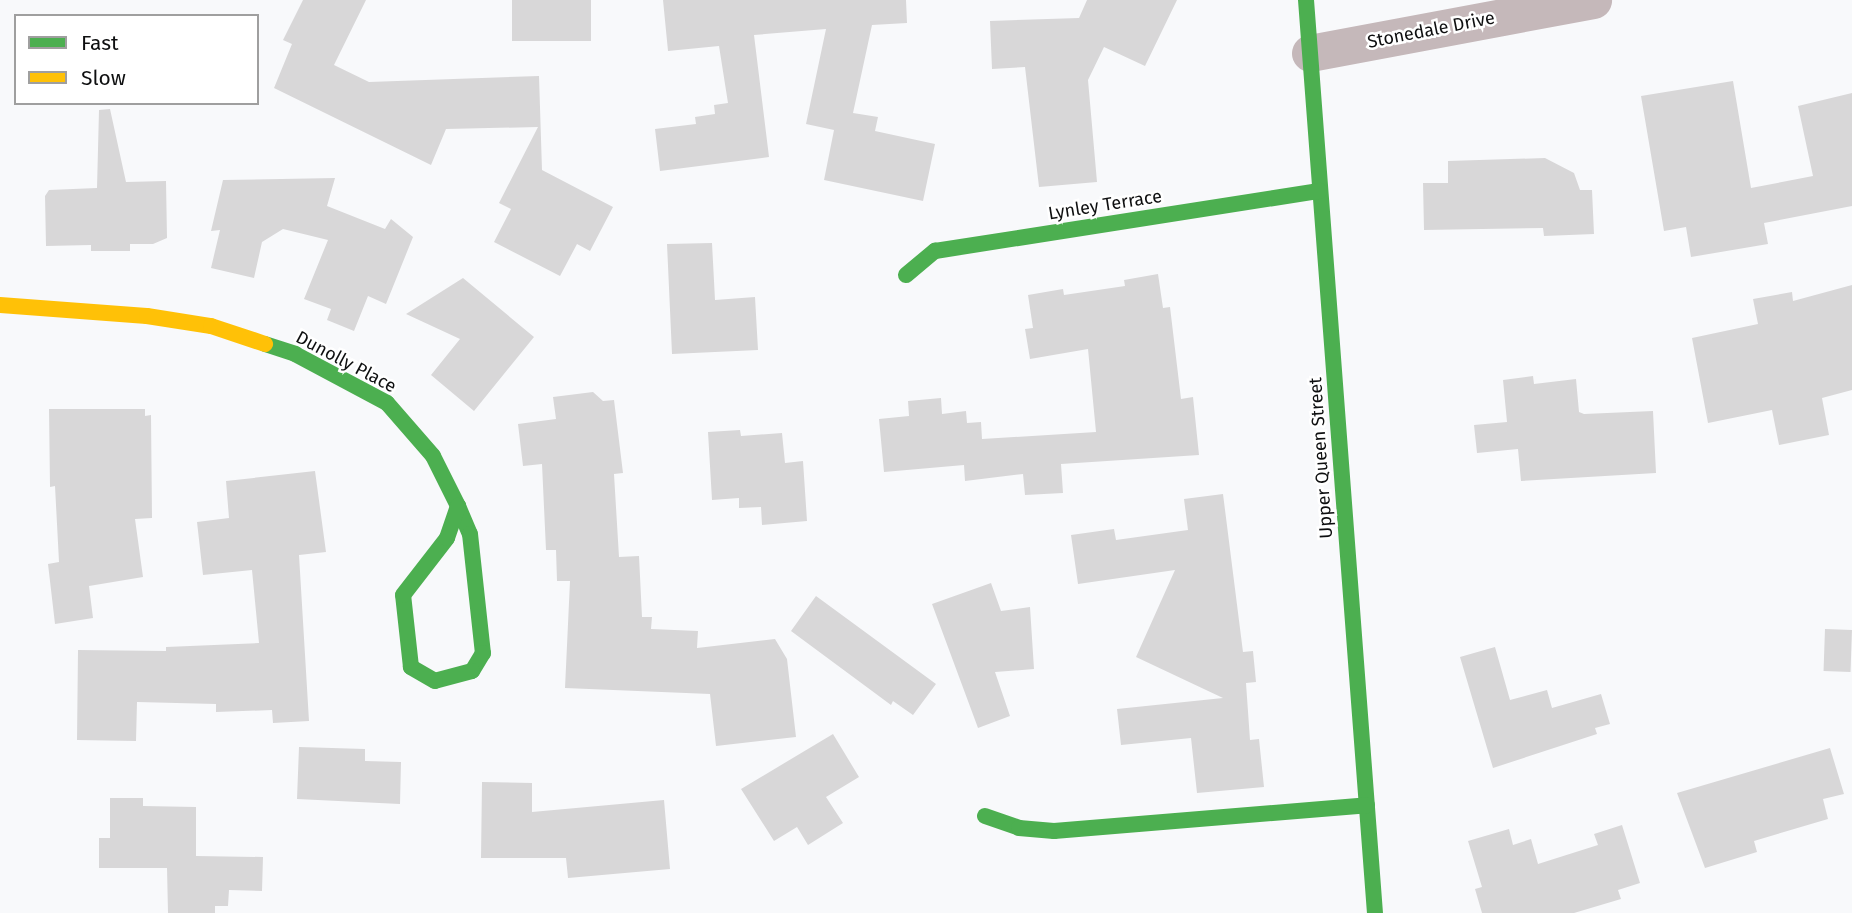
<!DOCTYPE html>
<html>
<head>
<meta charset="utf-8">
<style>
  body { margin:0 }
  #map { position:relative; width:1852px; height:913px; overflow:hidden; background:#f8f9fb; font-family:"Fira Sans",sans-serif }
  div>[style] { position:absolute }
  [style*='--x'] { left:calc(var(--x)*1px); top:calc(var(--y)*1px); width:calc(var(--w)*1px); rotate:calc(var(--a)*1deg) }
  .building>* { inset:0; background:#d8d7d8; transform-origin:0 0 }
  .street>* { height:37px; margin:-18.5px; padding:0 18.5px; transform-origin:18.5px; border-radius:18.5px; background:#c5b8ba }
  .fast>* { height:16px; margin:-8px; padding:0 8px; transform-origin:8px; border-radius:8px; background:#4caf50 }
  .slow>* { height:16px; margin:-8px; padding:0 8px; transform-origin:8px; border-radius:8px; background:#ffc107 }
  span { translate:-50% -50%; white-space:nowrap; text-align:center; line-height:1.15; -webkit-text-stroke:5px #fff; paint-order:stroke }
  .street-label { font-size:18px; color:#0e0f10 }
  .legend { position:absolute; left:14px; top:14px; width:245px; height:91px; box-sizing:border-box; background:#fff; border:2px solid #9f9f9f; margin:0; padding:9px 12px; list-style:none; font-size:21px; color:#0e0f10 }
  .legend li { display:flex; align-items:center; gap:14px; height:35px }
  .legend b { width:35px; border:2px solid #9f9f9f }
</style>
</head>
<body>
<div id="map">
  <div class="building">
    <i style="clip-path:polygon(303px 0,366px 0,334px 65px,369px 82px,539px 76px,542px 170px,613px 207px,590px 251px,577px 244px,560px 276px,494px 242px,511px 209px,499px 203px,538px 127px,446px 129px,431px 165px,274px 88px,292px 44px,283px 40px)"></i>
    <i style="left:512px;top:0;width:79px;height:41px"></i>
    <i style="clip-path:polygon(663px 0,906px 0,907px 23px,872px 25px,853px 113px,878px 117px,875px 131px,935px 144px,923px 201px,824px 180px,834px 130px,806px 124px,826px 29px,754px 35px,769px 157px,660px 171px,655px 129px,696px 124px,695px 117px,715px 114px,714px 105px,728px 103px,719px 46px,668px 51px)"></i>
    <i style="clip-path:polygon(1087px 0,1177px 0,1145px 66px,1104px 47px,1088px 80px,1097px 182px,1039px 187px,1025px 67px,992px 69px,990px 21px,1079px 18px)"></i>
    <i style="clip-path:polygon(1733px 81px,1751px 188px,1813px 176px,1798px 106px,1852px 93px,1852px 206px,1764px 223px,1768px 244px,1691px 257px,1686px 227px,1664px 231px,1641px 96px)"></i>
    <i style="clip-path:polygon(110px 109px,126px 182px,166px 181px,167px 238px,153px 244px,130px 244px,130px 251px,91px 251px,91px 245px,46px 246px,45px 196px,49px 190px,97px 188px,99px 110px)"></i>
    <i style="clip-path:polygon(1545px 158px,1574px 173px,1580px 190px,1592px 190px,1594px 234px,1544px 236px,1543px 228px,1424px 230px,1423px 183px,1448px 183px,1448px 161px)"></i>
    <i style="clip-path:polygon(335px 178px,327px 206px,385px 229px,391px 219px,413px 237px,386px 304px,368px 296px,354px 331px,327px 320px,331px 309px,304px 299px,328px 240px,283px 229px,262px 242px,254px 278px,211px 268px,220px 230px,211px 231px,223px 180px)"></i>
    <i style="clip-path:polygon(712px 243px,715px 300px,755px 297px,758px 350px,672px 354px,667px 244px)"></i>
    <i style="clip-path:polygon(1158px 274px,1163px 308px,1170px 307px,1181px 399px,1193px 397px,1199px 455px,1061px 464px,1063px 493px,1025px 495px,1023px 474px,965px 481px,964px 465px,884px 472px,879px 419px,909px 416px,908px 401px,941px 398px,942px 414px,966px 411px,967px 423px,981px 422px,982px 439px,1096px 432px,1088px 349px,1030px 359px,1025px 329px,1033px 328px,1028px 295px,1063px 289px,1064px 295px,1125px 286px,1124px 280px)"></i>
    <i style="clip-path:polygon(463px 278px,534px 337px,474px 411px,431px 375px,460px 339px,406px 314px)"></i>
    <i style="clip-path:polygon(1852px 285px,1852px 390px,1822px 398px,1829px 435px,1779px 445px,1772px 410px,1708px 423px,1692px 338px,1758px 324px,1753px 299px,1792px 292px,1793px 301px)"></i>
    <i style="clip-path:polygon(1533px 376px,1534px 384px,1576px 379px,1579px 412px,1584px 414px,1653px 411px,1656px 473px,1521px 481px,1518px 449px,1477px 453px,1474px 425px,1507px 422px,1503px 380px)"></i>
    <i style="clip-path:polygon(593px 392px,603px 401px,614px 400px,623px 473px,614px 474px,619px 557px,639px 556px,642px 617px,652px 617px,651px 629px,698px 631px,697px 648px,775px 639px,787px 659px,796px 737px,716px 746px,710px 694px,565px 688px,570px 581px,557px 581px,556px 550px,546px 550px,542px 464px,523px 466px,518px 424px,556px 419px,553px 397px)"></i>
    <i style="clip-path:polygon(49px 409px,145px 409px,145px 416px,151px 415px,152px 518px,135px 519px,143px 577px,89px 586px,93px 618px,55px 624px,48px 564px,59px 562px,55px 486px,50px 487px)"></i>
    <i style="clip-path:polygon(740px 430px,741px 436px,782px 433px,785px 463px,803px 461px,807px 521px,762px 525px,761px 507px,739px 508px,739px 498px,712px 500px,708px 432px)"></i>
    <i style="clip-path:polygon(315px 471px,326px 552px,299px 555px,309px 721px,273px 723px,272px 710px,216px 712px,216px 704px,137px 702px,136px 741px,77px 740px,78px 650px,166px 651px,166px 647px,259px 643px,252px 570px,203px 575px,197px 522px,229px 518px,226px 481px)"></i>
    <i style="clip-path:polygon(1223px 494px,1243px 652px,1253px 651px,1256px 682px,1246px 683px,1250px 740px,1259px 739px,1264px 787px,1197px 793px,1191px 738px,1121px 745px,1117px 709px,1223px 698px,1136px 657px,1175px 570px,1078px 584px,1071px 535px,1114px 529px,1116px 540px,1188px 530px,1184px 499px)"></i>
    <i style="clip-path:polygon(991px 583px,1001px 611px,1030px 607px,1034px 669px,995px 672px,1010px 716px,978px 728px,932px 604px)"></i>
    <i style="clip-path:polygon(816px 596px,936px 684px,913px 715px,893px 701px,891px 705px,791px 631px)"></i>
    <i style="left:1825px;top:629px;width:27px;height:42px;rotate:2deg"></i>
    <i style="clip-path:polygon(1495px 647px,1510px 700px,1547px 690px,1552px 708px,1601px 694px,1610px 724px,1595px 728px,1597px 734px,1493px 768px,1460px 657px)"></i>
    <i style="clip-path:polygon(833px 734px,859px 777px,826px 797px,843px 823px,808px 845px,797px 827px,774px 841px,741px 789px)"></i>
    <i style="clip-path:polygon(299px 747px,365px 749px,365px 761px,401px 762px,400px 804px,297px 799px)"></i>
    <i style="clip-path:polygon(1830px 748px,1844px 794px,1823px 799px,1828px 819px,1754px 841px,1757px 852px,1705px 868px,1677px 793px)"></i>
    <i style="clip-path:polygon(482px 782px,532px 783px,532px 812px,664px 800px,670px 869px,568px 878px,566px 858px,481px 858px)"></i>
    <i style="clip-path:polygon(110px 798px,143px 798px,143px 806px,196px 807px,196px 856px,263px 857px,262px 891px,229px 890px,228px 906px,215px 906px,215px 913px,168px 913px,167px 868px,99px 868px,99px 838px,110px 838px)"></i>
    <i style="clip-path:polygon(1622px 825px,1640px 883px,1618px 890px,1621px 899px,1574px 913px,1482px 913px,1475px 889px,1482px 887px,1468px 841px,1509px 829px,1513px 845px,1531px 839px,1538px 864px,1598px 845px,1594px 834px)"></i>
  </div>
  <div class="street">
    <i style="--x:1310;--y:53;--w:288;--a:-10.6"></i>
  </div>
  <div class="fast">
    <i style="--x:1306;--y:0;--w:916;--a:85.68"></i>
    <i style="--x:906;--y:275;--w:38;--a:-40"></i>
    <i style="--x:935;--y:251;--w:389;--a:-8.9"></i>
    <i style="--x:265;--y:344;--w:32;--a:18"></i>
    <i style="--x:295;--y:354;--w:104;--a:28"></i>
    <i style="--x:387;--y:403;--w:70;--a:49"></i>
    <i style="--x:433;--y:456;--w:56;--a:63.4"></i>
    <i style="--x:458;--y:506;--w:30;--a:67"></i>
    <i style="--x:470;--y:534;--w:120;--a:83.8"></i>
    <i style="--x:483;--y:653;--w:21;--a:121"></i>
    <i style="--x:472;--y:671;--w:38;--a:165"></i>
    <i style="--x:435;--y:681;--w:28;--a:-150"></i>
    <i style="--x:411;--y:667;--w:72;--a:-96.3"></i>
    <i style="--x:403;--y:595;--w:72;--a:-52.3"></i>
    <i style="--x:447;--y:538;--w:34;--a:-71"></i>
    <i style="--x:985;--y:816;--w:36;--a:19"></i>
    <i style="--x:1019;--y:828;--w:35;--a:5"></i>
    <i style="--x:1054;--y:831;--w:314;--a:-4.7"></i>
  </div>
  <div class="slow">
    <i style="--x:0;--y:305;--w:147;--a:4.3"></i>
    <i style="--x:147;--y:316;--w:65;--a:8.9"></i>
    <i style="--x:211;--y:326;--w:57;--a:18.4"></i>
  </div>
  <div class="street-label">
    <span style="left:1431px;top:30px;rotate:-11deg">Stonedale Drive</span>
    <span style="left:1105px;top:205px;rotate:-9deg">Lynley Terrace</span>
    <span style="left:346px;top:362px;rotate:28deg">Dunolly Place</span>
    <span style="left:1321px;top:458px;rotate:-94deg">Upper Queen Street</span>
  </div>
  <ul class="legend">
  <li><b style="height:9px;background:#4caf50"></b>Fast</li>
  <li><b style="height:9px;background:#ffc107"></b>Slow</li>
  </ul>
</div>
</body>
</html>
